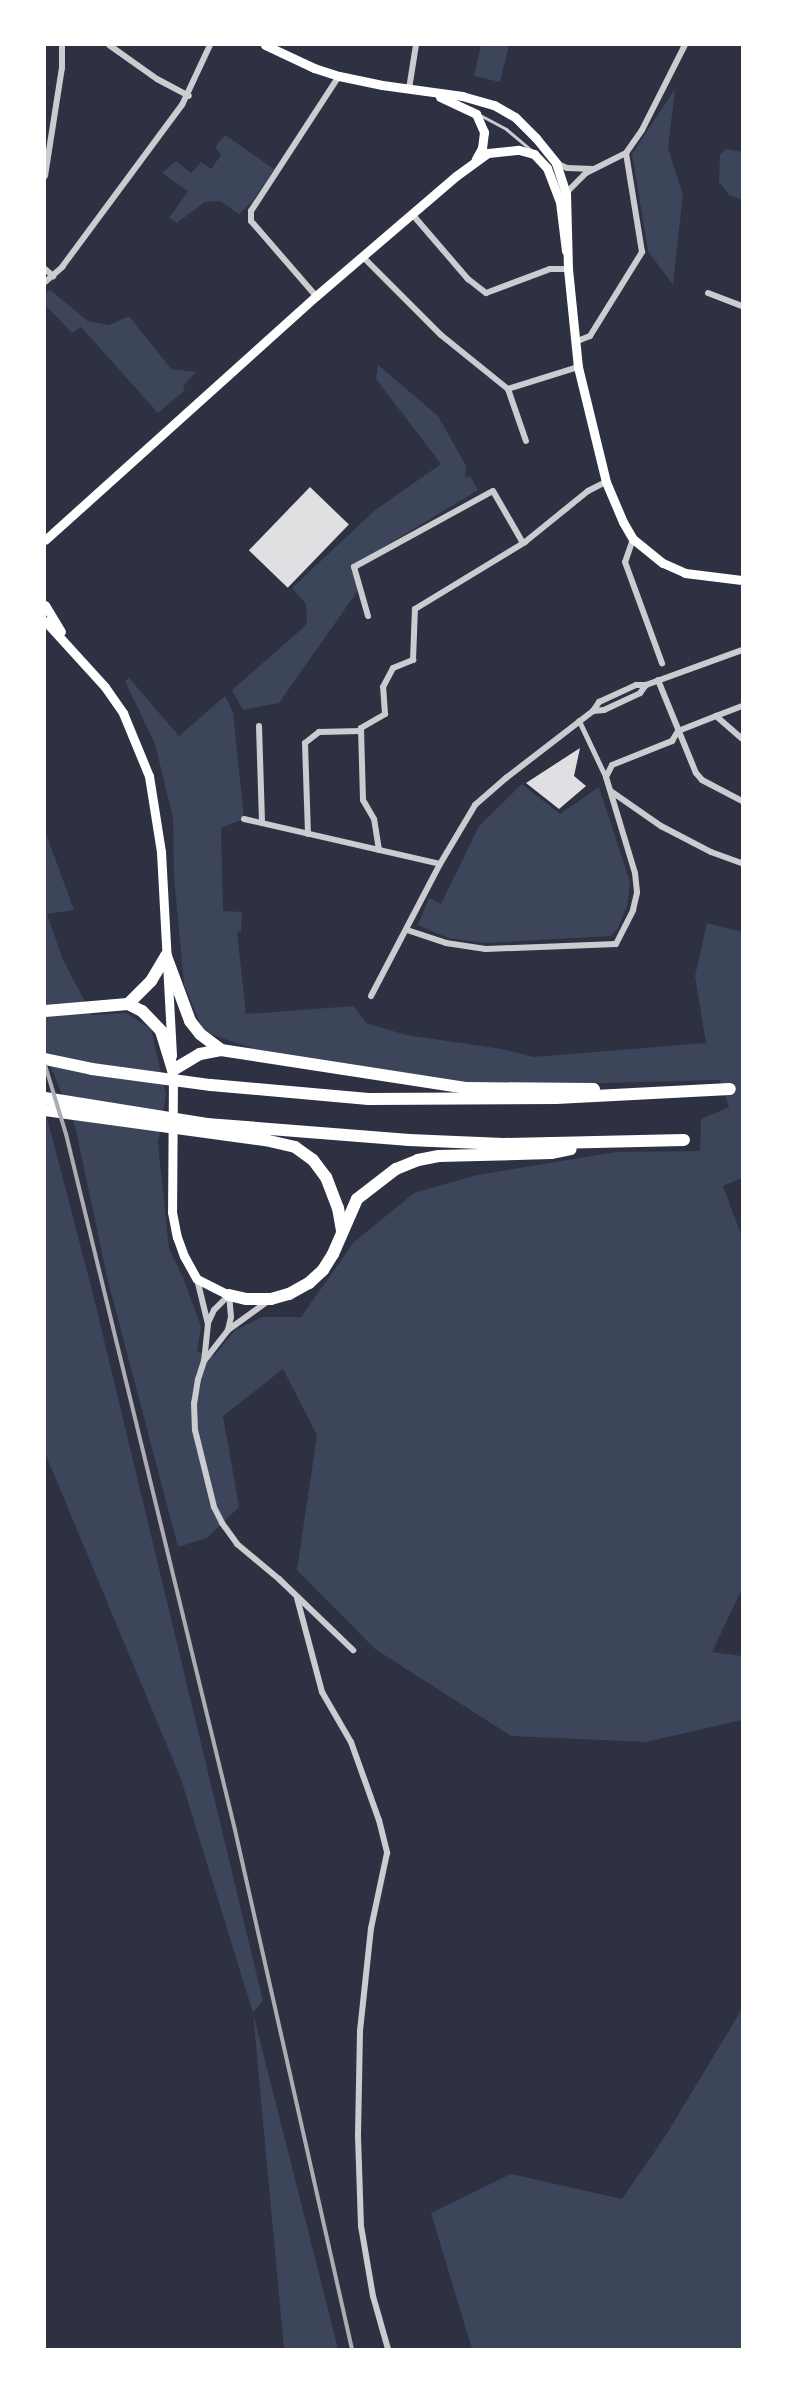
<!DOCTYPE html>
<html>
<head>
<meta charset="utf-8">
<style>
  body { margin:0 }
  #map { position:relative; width:787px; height:2394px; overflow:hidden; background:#2d3142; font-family:"Sofia Sans Condensed",sans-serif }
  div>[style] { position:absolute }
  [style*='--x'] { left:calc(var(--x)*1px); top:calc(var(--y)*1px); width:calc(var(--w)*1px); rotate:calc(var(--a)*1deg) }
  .green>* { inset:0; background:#3c4559 }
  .building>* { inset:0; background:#e0e0e3; transform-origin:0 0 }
  .service>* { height:3px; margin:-1.5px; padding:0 1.5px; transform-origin:1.5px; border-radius:1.5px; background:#caccd0 }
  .pedestrian>* { height:4.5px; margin:-2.25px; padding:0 2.25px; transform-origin:2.25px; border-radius:2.25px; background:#caccd0 }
  .minor>* { height:6px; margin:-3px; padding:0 3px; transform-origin:3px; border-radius:3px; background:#caccd0 }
  .secondary>* { height:9px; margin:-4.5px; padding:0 4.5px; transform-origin:4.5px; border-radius:4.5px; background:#fff }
  .motorway>* { height:12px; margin:-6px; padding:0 6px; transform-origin:6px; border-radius:6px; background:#fff }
  .rail>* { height:4px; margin:-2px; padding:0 2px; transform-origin:2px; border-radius:2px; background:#abadb3 }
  span { translate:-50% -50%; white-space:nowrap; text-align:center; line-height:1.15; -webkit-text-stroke:6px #fff; paint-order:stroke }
  .frame { position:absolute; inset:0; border:46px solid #fff; pointer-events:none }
</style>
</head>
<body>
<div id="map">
  <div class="green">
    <i style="clip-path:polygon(481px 45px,509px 45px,500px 82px,474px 76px)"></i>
    <i style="clip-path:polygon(675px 89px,668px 148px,683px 195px,673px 285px,648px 251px,632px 154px)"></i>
    <i style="clip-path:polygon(225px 135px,274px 169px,253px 201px,239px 214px,220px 201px,205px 202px,177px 223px,169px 218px,188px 191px,162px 173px,176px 161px,191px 173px,201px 162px,211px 169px,221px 155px,215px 147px)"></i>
    <i style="clip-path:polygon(726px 149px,742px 152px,742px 200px,729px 195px,719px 182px,720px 155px)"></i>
    <i style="clip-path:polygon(50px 290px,88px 321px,109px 325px,129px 316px,171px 369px,196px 372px,183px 386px,185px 390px,158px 413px,81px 327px,72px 333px,45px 305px,45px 294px)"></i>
    <i style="clip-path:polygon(378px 365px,438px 416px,466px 466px,465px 478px,470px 476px,478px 490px,352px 566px,359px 589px,279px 703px,243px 710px,232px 690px,305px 626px,307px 620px,306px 604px,292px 588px,374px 511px,441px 464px,376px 379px)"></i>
    <i style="clip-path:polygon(129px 678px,179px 736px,225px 696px,233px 712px,244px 819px,221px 828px,223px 911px,242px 912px,241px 931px,237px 932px,246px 1014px,354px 1006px,366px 1023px,406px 1035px,502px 1049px,533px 1057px,706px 1043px,695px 976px,707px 923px,742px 932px,742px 1178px,723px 1186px,742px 1237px,742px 1589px,712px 1652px,742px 1656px,742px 1720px,646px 1742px,511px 1736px,375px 1649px,297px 1570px,317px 1435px,283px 1369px,223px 1416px,239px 1507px,207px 1538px,178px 1547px,107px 1277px,75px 1126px,45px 1053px,45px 831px,74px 910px,47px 914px,63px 960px,92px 1015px,126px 1013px,151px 1029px,166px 1095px,158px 1143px,169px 1249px,183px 1277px,201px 1327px,197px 1352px,214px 1356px,235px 1330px,262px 1317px,301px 1317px,354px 1242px,414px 1193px,477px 1175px,616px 1152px,700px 1151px,701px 1119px,729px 1107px,720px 1080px,490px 1086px,255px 1049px,204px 1032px,184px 985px,174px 876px,173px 818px,155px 744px,125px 681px)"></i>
    <i style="clip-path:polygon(522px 784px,560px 814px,599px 787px,630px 882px,627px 906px,618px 928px,611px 936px,486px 943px,448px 938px,418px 925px,429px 898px,441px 904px,479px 826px)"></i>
    <i style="clip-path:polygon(45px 1110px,93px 1294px,263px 2001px,253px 2013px,338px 2349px,284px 2349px,253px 2013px,181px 1779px,45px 1453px)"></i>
    <i style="clip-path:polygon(742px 2009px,742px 2349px,472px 2349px,431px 2213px,511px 2174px,622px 2199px,666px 2135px)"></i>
  </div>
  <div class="building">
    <i style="left:310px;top:487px;width:54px;height:88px;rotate:44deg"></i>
    <i style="clip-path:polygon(580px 748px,574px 776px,586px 786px,559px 809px,526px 783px)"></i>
  </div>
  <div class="service">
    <i style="--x:478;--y:114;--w:32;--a:28"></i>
    <i style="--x:506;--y:129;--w:34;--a:40"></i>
  </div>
  <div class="pedestrian">
    <i style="--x:579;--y:720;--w:63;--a:64.7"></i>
  </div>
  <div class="minor">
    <i style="--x:109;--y:45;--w:59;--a:35.3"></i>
    <i style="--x:157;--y:79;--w:36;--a:28"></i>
    <i style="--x:409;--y:89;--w:45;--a:-81"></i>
    <i style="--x:556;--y:163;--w:12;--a:24"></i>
    <i style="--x:567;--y:168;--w:26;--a:2"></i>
    <i style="--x:45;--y:176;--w:109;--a:-81.1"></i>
    <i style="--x:62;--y:68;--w:23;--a:-90"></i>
    <i style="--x:566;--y:193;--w:28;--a:-45"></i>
    <i style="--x:586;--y:173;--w:45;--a:-26.6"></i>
    <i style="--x:626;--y:153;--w:28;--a:-55"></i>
    <i style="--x:642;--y:130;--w:95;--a:-63.2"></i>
    <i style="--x:412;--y:214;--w:86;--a:49.3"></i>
    <i style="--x:468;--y:279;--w:23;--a:38"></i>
    <i style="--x:486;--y:293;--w:68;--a:-20.6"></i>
    <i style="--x:550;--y:269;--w:18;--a:0"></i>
    <i style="--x:363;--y:257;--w:110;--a:45"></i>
    <i style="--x:441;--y:335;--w:86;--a:38.9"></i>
    <i style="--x:508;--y:389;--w:73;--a:-17.4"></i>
    <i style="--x:45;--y:269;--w:11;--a:41"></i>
    <i style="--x:45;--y:282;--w:23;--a:-41"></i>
    <i style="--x:62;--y:267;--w:202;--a:-53.5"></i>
    <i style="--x:182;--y:105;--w:66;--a:-65"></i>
    <i style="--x:708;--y:293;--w:36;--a:21"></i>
    <i style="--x:316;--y:296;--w:99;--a:-130.9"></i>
    <i style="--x:251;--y:221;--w:10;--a:-90"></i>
    <i style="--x:251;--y:211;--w:161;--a:-56.9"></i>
    <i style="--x:575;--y:342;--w:16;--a:-22"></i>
    <i style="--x:590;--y:336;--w:99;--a:-58.2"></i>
    <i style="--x:642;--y:252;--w:100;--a:-99.2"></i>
    <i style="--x:508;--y:389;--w:55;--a:70.9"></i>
    <i style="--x:633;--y:539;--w:24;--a:109"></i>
    <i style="--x:625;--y:562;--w:108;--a:69.9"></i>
    <i style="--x:368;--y:616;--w:51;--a:-105.9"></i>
    <i style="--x:354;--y:567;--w:158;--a:-28.7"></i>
    <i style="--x:493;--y:491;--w:60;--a:60"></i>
    <i style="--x:658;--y:680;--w:100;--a:67.8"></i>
    <i style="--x:696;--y:773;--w:9;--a:49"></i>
    <i style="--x:702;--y:780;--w:45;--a:27.7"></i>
    <i style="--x:593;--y:711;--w:11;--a:-5"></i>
    <i style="--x:604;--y:710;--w:40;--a:-25"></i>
    <i style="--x:640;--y:693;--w:10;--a:-53"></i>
    <i style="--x:716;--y:716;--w:28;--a:-21"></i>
    <i style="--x:259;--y:726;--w:97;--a:88.2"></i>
    <i style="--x:612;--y:792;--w:60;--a:34.8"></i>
    <i style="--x:661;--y:826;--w:56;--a:27.5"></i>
    <i style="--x:711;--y:852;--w:33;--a:20"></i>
    <i style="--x:244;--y:819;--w:201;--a:12.9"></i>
    <i style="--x:308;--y:834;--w:91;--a:-91.9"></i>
    <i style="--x:305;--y:743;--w:18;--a:-38"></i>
    <i style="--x:319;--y:732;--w:42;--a:-1.4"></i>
    <i style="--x:379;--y:850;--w:31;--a:-99"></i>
    <i style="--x:374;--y:819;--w:22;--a:-120"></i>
    <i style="--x:363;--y:800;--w:72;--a:-91.6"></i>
    <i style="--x:361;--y:728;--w:28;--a:-30"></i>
    <i style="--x:385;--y:714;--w:27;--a:-94"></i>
    <i style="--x:383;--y:687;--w:21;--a:-62"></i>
    <i style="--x:393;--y:668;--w:22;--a:-22"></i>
    <i style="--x:413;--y:660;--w:51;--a:-87.8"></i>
    <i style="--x:415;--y:609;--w:129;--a:-31.3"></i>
    <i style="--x:525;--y:542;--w:81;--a:-39"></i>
    <i style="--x:588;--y:491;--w:20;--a:-27"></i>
    <i style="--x:407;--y:930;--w:41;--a:18.4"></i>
    <i style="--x:446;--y:943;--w:40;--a:8.5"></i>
    <i style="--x:486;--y:949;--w:130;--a:-2.2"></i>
    <i style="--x:616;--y:944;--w:38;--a:-63"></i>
    <i style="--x:633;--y:910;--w:18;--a:-77"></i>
    <i style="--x:637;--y:892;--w:19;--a:-96"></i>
    <i style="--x:635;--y:873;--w:100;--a:-106.8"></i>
    <i style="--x:606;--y:777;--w:13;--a:-63"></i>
    <i style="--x:612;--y:765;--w:65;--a:-21.8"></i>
    <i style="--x:672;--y:741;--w:12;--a:-59"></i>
    <i style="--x:678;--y:731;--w:41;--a:-21.5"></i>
    <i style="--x:716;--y:716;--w:35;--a:41"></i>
    <i style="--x:371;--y:996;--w:149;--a:-62.4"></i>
    <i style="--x:440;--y:864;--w:69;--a:-59.3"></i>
    <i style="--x:475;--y:805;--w:41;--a:-41.1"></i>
    <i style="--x:506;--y:778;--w:110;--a:-37.6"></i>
    <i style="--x:593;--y:711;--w:11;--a:-56"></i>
    <i style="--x:599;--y:702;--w:41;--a:-24.7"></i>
    <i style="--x:636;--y:685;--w:10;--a:0"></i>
    <i style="--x:646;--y:685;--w:102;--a:-20"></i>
    <i style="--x:197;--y:1279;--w:46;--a:76.3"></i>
    <i style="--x:208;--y:1324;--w:37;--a:96"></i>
    <i style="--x:204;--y:1361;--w:19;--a:108"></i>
    <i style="--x:198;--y:1379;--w:24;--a:99"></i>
    <i style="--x:194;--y:1403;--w:27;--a:88"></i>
    <i style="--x:195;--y:1430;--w:79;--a:76.1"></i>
    <i style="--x:214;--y:1507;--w:18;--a:63"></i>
    <i style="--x:222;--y:1523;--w:26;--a:54"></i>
    <i style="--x:237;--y:1544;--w:55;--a:39.8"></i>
    <i style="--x:279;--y:1579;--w:103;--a:43.8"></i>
    <i style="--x:228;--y:1330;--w:49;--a:-35.9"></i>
    <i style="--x:204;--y:1361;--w:39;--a:-52"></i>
    <i style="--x:228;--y:1330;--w:13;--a:-77"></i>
    <i style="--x:231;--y:1317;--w:22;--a:-95"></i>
    <i style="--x:229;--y:1295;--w:21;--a:135"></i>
    <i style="--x:214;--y:1310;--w:14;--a:115"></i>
    <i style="--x:297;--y:1598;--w:97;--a:75.1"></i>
    <i style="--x:322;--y:1692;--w:58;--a:59.9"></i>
    <i style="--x:351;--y:1742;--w:83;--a:70.3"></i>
    <i style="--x:379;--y:1820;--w:34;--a:76"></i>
    <i style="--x:387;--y:1853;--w:77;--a:102"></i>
    <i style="--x:371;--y:1928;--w:104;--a:96.1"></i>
    <i style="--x:360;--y:2031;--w:105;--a:91.1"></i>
    <i style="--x:358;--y:2136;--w:90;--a:88.1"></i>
    <i style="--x:361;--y:2226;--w:71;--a:80.3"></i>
    <i style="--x:373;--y:2296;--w:55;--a:74.2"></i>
  </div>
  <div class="secondary">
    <i style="--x:265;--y:45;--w:54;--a:25.1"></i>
    <i style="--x:314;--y:68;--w:26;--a:18"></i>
    <i style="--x:339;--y:76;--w:44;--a:11.8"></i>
    <i style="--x:382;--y:85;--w:81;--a:7.8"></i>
    <i style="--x:462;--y:96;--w:33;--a:16"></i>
    <i style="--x:494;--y:105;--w:24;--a:30"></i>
    <i style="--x:515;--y:117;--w:30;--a:45"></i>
    <i style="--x:536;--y:138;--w:32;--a:51"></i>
    <i style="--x:556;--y:163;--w:32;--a:72"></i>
    <i style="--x:566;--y:193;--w:76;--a:88.5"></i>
    <i style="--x:568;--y:269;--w:99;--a:84.2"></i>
    <i style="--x:578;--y:367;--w:118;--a:76.3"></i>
    <i style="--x:606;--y:482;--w:43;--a:67"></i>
    <i style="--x:623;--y:522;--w:20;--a:60"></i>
    <i style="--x:633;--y:539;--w:38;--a:39"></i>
    <i style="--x:663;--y:563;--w:24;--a:24"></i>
    <i style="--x:685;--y:573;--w:57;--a:7"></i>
    <i style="--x:440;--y:97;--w:40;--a:25"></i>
    <i style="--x:476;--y:114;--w:20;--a:66"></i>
    <i style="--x:484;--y:132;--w:16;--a:97"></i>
    <i style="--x:482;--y:148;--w:13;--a:119"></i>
    <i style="--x:45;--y:540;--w:365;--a:-42"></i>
    <i style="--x:316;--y:296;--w:184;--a:-40.6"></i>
    <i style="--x:456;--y:176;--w:39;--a:-36"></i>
    <i style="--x:488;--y:153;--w:31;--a:-6"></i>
    <i style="--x:519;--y:150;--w:16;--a:15"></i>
    <i style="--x:534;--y:154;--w:19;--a:47"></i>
    <i style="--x:547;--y:168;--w:36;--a:69"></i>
    <i style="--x:560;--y:202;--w:49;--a:83"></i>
    <i style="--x:45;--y:605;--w:31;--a:59"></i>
    <i style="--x:45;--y:621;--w:89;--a:47.7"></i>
    <i style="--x:105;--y:687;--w:32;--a:55"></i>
    <i style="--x:123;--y:713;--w:68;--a:67.6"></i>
    <i style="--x:149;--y:776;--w:77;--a:81"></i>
    <i style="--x:161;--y:852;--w:204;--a:86.9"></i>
    <i style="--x:173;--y:1076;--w:136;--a:90.4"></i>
    <i style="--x:172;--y:1212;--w:25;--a:79"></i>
    <i style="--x:177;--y:1237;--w:20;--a:70"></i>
    <i style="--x:184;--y:1256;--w:26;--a:61"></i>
    <i style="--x:197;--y:1279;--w:36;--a:27"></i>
  </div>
  <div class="motorway">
    <i style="--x:166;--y:956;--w:69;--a:69.7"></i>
    <i style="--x:190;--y:1021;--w:16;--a:52"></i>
    <i style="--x:200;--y:1034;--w:26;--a:37"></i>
    <i style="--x:221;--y:1050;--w:249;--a:8.8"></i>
    <i style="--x:467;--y:1088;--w:127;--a:0.5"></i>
    <i style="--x:128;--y:1004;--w:16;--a:27"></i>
    <i style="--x:142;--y:1011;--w:28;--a:46"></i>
    <i style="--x:161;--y:1031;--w:41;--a:72.9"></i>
    <i style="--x:173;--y:1070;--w:31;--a:-31"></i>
    <i style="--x:200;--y:1054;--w:21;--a:-11"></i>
    <i style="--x:45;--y:1011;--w:83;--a:-4.8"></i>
    <i style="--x:128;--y:1004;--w:33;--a:-45"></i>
    <i style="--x:151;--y:981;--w:29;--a:-59"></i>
    <i style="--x:45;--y:1059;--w:48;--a:12"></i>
    <i style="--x:92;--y:1069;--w:120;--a:7.7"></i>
    <i style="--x:211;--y:1085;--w:158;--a:5.1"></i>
    <i style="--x:368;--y:1099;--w:188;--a:-0.3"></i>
    <i style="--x:556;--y:1098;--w:174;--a:-3"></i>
    <i style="--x:45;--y:1098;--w:164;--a:9.1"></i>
    <i style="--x:207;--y:1124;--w:203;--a:4.5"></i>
    <i style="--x:409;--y:1140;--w:94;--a:2.4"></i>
    <i style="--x:503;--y:1144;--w:181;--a:-1.3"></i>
    <i style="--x:45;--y:1110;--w:222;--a:7.8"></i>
    <i style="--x:265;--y:1140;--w:31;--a:13"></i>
    <i style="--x:295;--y:1147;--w:22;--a:36"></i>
    <i style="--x:313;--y:1160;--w:21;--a:53"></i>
    <i style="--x:326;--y:1177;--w:33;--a:69"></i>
    <i style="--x:338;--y:1208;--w:23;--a:80"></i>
    <i style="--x:229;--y:1295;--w:17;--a:13"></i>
    <i style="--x:246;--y:1299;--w:25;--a:0"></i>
    <i style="--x:271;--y:1299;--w:19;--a:-16"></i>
    <i style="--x:289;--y:1294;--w:23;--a:-29"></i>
    <i style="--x:309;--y:1283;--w:19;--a:-43"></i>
    <i style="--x:323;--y:1270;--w:19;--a:-58"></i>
    <i style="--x:333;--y:1254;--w:60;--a:-66.4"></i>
    <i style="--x:357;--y:1199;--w:49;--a:-37.6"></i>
    <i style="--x:396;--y:1169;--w:24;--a:-22"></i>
    <i style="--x:418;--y:1160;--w:21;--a:-11"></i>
    <i style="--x:439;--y:1156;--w:112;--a:-1.5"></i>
    <i style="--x:551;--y:1153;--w:20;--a:-11"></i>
  </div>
  <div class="rail">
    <i style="--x:45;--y:1065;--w:72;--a:73.1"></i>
    <i style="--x:66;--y:1134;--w:716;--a:76.35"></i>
    <i style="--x:235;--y:1830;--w:532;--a:77.3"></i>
  </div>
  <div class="frame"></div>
</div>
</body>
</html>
